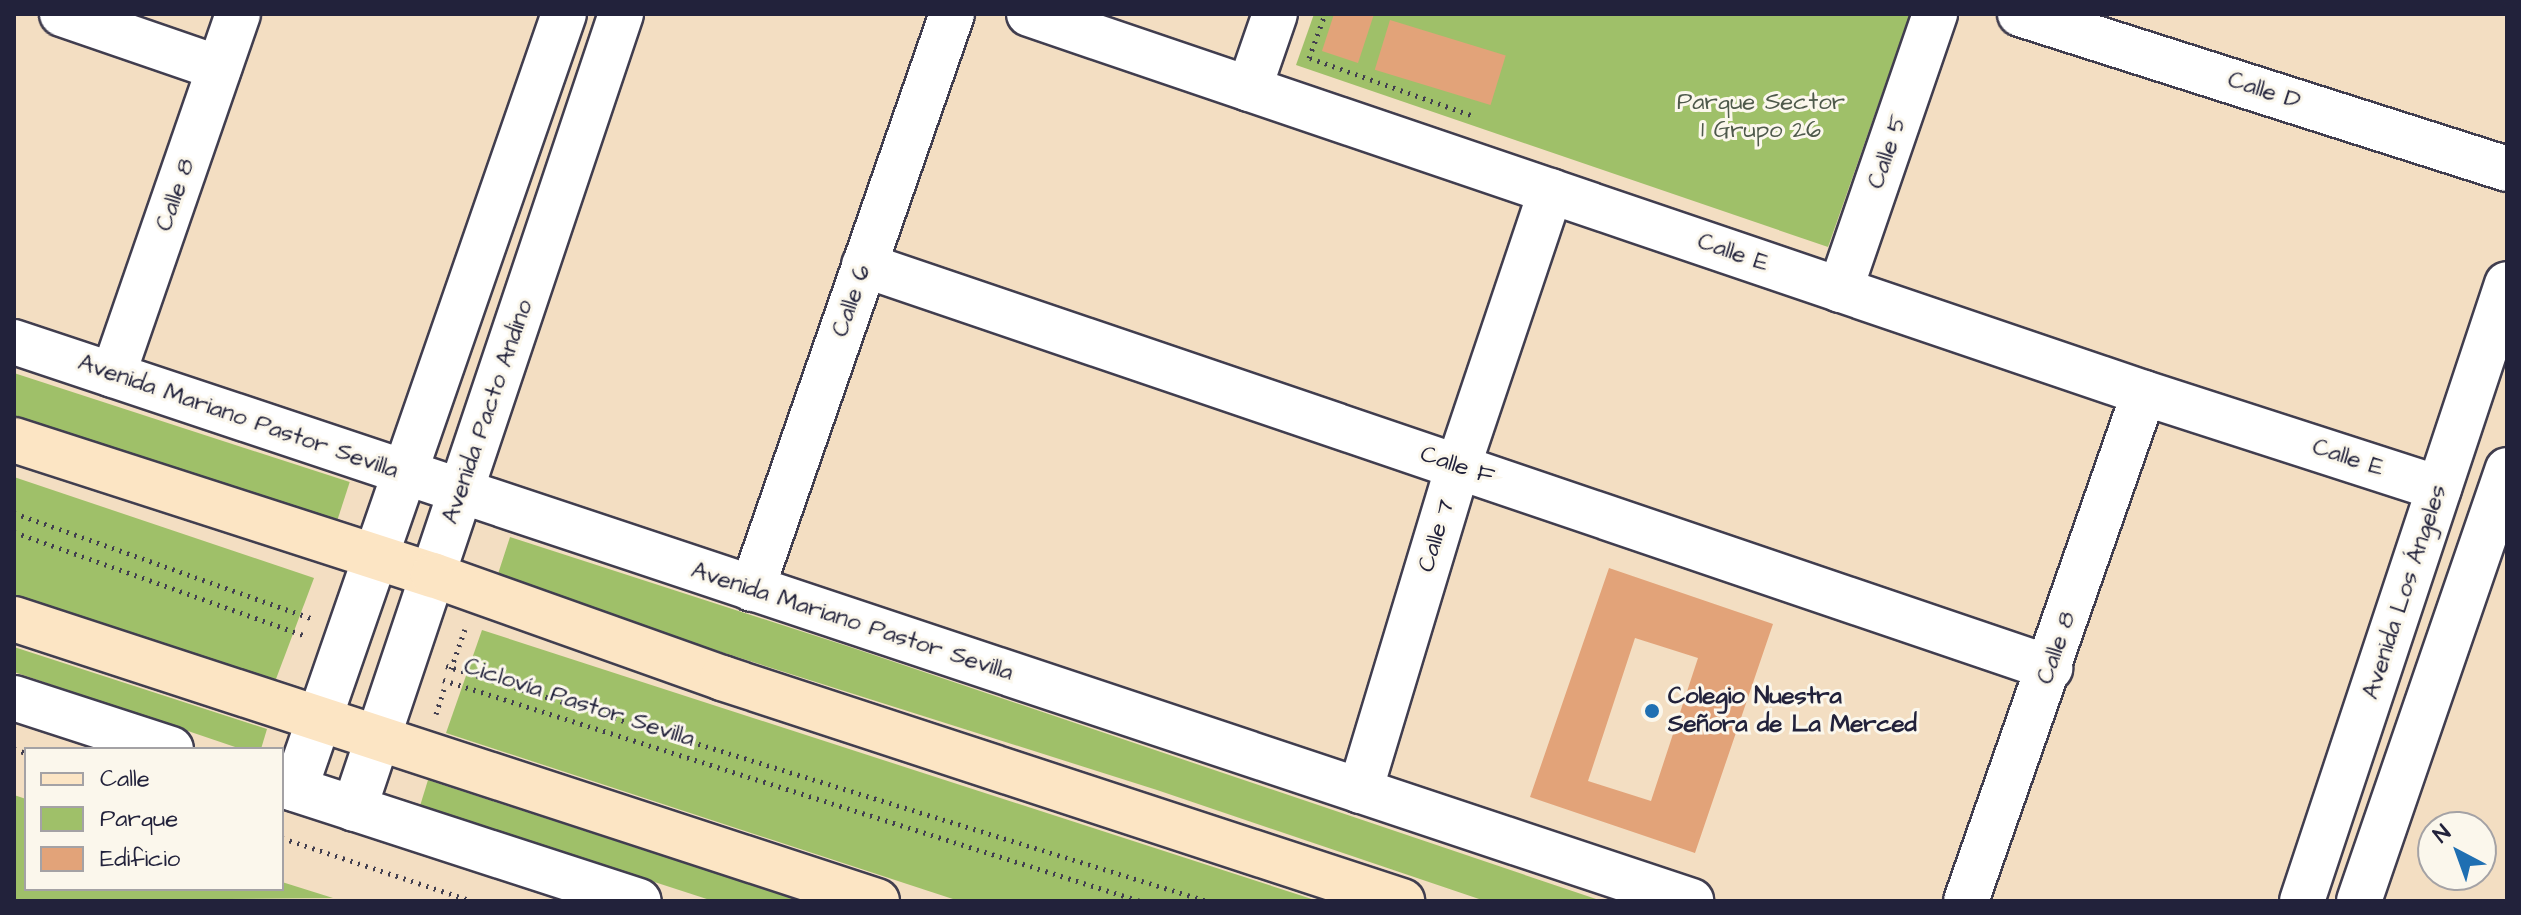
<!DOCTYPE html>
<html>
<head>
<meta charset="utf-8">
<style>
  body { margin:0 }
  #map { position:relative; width:2521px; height:915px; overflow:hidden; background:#f3dec2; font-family:"Architects Daughter",sans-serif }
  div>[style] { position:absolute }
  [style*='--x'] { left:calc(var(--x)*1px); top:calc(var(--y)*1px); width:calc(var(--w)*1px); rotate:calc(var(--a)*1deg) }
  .green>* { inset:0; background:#9fc069; transform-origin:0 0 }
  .building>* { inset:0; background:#e2a379; transform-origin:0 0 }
  .path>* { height:5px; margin-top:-2.5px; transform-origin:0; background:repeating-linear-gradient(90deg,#413e4f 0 2px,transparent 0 8px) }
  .roads { filter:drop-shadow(2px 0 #413e4f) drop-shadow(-2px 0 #413e4f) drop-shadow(0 2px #413e4f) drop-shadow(0 -2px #413e4f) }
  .minor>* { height:44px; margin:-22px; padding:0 22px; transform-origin:22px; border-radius:22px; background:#fff }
  .tertiary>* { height:44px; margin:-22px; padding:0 22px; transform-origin:22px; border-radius:22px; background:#fff }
  .secondary>* { height:44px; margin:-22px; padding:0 22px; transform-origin:22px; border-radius:22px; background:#fce5c4 }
  .dots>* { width:22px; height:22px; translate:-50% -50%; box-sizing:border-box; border:4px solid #fbf7ec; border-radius:50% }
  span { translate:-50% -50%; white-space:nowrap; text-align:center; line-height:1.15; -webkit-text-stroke:6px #fbf7ec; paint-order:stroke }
  .street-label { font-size:24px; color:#22223b }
  .park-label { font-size:24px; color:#4e594b }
  .poi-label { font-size:24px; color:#22223b; font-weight:700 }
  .left { translate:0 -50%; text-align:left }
  .frame { position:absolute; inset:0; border:16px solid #22223b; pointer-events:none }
  .legend { position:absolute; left:24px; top:747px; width:260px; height:144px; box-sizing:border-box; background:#fbf7ec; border:2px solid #a4a2a5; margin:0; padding:10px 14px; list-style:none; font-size:24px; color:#22223b }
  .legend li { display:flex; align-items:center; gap:16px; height:40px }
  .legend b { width:40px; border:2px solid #a4a2a5 }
  .north { position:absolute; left:2417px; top:811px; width:80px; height:80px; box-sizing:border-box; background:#fbf7ec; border:2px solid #a4a2a5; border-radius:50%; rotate:319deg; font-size:22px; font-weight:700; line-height:32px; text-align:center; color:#22223b }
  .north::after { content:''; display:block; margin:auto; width:28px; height:36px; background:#1f6fb2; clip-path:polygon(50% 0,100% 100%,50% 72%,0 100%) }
</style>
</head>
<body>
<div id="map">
  <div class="green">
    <i style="clip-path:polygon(1314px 14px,1910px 14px,1828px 247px,1296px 65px)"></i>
    <i style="left:14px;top:373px;width:353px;height:49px;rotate:18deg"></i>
    <i style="clip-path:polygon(14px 477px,314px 578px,273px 687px,14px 601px)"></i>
    <i style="clip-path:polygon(510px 537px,850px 647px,1602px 901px,1485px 901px,1157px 790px,699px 645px,497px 577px)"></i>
    <i style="clip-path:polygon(482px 630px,1318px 901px,959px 901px,446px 733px)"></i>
    <i style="clip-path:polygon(14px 647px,267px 729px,261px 749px,241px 749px,14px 672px)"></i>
    <i style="clip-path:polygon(428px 780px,800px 901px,713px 901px,420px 806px)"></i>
    <i style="clip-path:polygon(14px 795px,26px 799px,26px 889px,282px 889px,282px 882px,333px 898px,14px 901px)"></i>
  </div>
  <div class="building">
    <i style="clip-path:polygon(1334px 14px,1374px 14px,1358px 63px,1322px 51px)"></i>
    <i style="left:1390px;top:20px;width:121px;height:52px;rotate:17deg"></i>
    <i style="clip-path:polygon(evenodd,1609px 568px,1773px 624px,1695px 853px,1530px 797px,1609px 568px,1635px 638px,1698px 658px,1651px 801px,1588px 781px,1635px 638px)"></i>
  </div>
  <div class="path">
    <i style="--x:1309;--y:58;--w:47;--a:-70"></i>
    <i style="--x:1310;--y:58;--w:171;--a:19.5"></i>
    <i style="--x:14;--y:513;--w:315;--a:19.5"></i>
    <i style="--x:14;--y:532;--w:308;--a:19.6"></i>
    <i style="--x:446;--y:666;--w:796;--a:17.16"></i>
    <i style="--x:451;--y:669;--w:42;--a:-70.7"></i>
    <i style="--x:443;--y:680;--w:731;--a:17.59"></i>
    <i style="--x:436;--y:714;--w:26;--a:-72"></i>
    <i style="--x:14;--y:749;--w:13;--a:18"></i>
    <i style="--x:282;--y:838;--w:200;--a:18.3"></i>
  </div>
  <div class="roads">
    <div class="minor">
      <i style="--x:62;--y:14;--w:166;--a:19"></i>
      <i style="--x:1029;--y:14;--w:1178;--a:18.77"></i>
      <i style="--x:2144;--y:393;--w:310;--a:17.9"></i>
      <i style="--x:2020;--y:14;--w:511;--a:17.65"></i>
      <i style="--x:1249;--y:89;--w:79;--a:-70.9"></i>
      <i style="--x:864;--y:265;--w:1253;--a:18.77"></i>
      <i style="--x:1840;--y:290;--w:292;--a:-71"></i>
      <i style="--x:14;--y:342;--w:1768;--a:18.43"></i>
      <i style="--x:113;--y:375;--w:382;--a:-70.9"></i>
      <i style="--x:752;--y:589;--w:609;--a:-70.82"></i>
      <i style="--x:14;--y:698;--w:165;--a:18"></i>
      <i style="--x:282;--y:785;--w:375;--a:18"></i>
      <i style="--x:1360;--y:791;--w:338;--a:-73.2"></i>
      <i style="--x:1458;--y:467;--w:291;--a:-71.4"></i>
      <i style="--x:1966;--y:901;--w:538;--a:-70.69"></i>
    </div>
    <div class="tertiary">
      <i style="--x:295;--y:789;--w:820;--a:-70.86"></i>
      <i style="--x:354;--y:809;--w:839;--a:-71.44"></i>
      <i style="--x:2302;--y:901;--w:650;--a:-71.62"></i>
      <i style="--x:2359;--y:901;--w:456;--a:-71"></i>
    </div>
    <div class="secondary">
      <i style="--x:14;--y:440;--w:440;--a:17.9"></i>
      <i style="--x:433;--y:575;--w:307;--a:19.6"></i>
      <i style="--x:722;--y:678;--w:716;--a:18.16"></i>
      <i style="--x:14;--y:619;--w:908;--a:18.1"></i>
    </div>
  </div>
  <div class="dots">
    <i style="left:1652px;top:711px;background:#1f6fb2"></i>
  </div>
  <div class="street-label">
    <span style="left:2264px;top:91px;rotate:18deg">Calle D</span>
    <span style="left:1888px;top:152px;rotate:-71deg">Calle 5</span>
    <span style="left:176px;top:195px;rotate:-71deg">Calle 8</span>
    <span style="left:1733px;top:253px;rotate:19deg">Calle E</span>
    <span style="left:852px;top:301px;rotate:-71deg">Calle 6</span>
    <span style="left:488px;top:412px;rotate:-71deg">Avenida Pacto Andino</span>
    <span style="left:238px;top:417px;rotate:19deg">Avenida Mariano Pastor Sevilla</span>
    <span style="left:2348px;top:458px;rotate:18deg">Calle E</span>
    <span style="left:1457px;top:466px;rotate:19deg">Calle F</span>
    <span style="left:1437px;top:536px;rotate:-73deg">Calle 7</span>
    <span style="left:2405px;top:592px;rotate:-72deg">Avenida Los Ángeles</span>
    <span style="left:852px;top:622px;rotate:18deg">Avenida Mariano Pastor Sevilla</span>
    <span style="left:2057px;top:648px;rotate:-71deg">Calle 8</span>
    <span style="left:579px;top:703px;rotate:18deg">Ciclovía Pastor Sevilla</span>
  </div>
  <div class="park-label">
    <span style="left:1761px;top:117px">Parque Sector<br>1 Grupo 26</span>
  </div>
  <div class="poi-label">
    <span class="left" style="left:1668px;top:711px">Colegio Nuestra<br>Señora de La Merced</span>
  </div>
  <div class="frame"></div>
  <ul class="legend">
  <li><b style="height:10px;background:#fce5c4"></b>Calle</li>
  <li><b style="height:22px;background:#9fc069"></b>Parque</li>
  <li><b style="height:22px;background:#e2a379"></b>Edificio</li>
  </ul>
  <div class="north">N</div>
</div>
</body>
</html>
